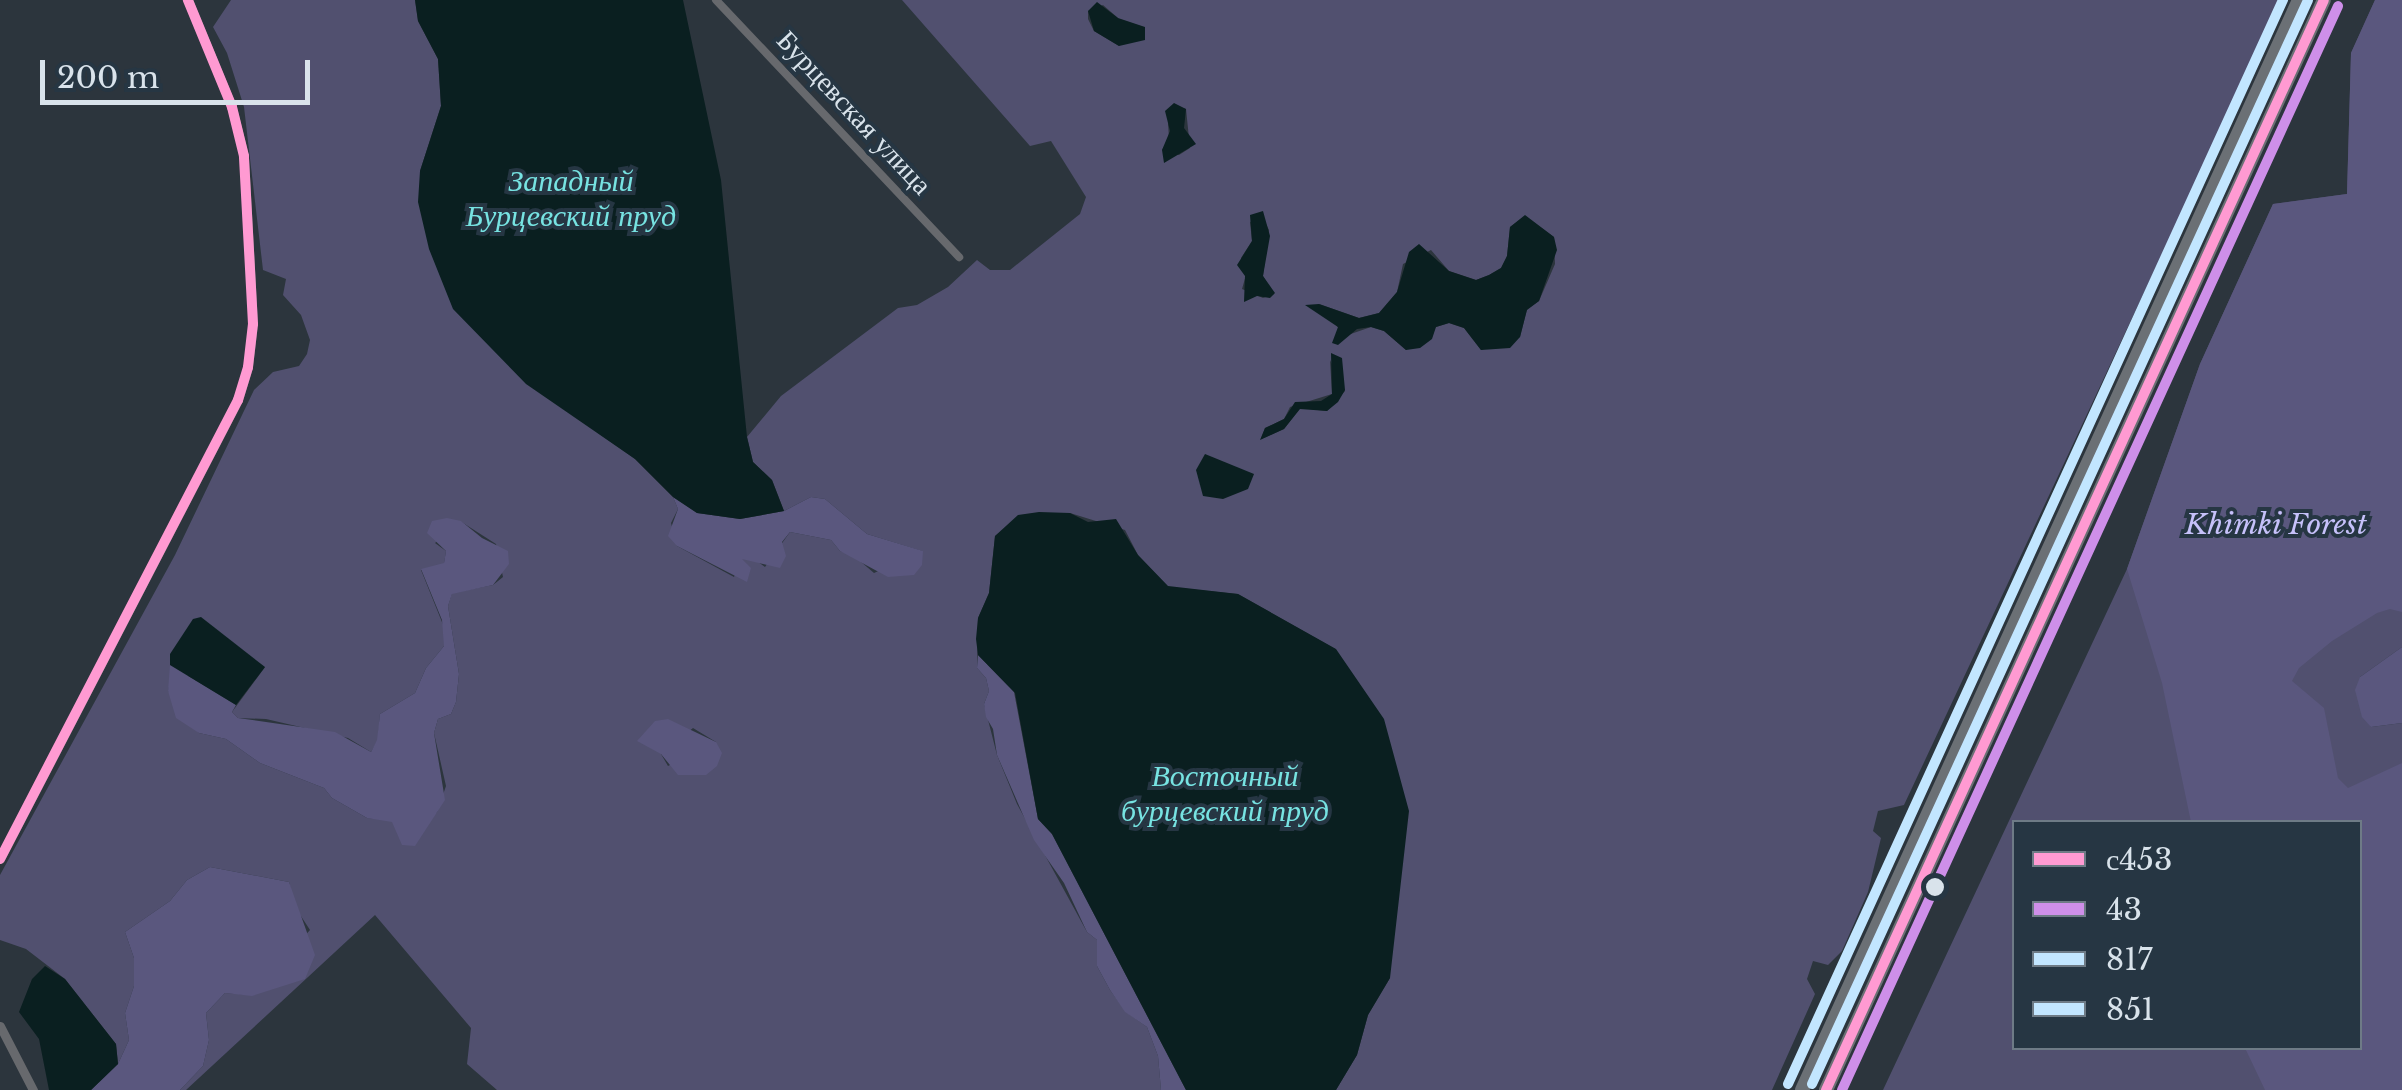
<!DOCTYPE html>
<html>
<head>
<meta charset="utf-8">
<style>
  body { margin:0 }
  #map { position:relative; width:2402px; height:1090px; overflow:hidden; background:#2c353d; font-family:"Libre Baskerville",serif }
  div>[style] { position:absolute }
  [style*='--x'] { left:calc(var(--x)*1px); top:calc(var(--y)*1px); width:calc(var(--w)*1px); rotate:calc(var(--a)*1deg) }
  .green>* { inset:0; background:#51506f }
  .forest>* { inset:0; background:#5a577e }
  .water>* { inset:0; background:#0a1f20 }
  .minor>* { height:8px; margin:-4px; padding:0 4px; transform-origin:4px; border-radius:4px; background:#67696d }
  .tertiary>* { height:9px; margin:-4.5px; padding:0 4.5px; transform-origin:4.5px; border-radius:4.5px; background:#67696d }
  .motorway>* { height:14px; margin:-7px; padding:0 7px; transform-origin:7px; border-radius:7px; background:#6b7075 }
  .bus-1>* { height:10px; margin:-5px; padding:0 5px; transform-origin:5px; border-radius:5px; background:#ff9ad2 }
  .bus-2>* { height:10px; margin:-5px; padding:0 5px; transform-origin:5px; border-radius:5px; background:#ce8fe9 }
  .bus-3>* { height:10px; margin:-5px; padding:0 5px; transform-origin:5px; border-radius:5px; background:#c2e6ff }
  .bus-4>* { height:10px; margin:-5px; padding:0 5px; transform-origin:5px; border-radius:5px; background:#c2e6ff }
  .dots>* { width:28px; height:28px; translate:-50% -50%; box-sizing:border-box; border:5px solid #263643; border-radius:50% }
  span { translate:-50% -50%; white-space:nowrap; text-align:center; line-height:1.15; -webkit-text-stroke:8px #263643; paint-order:stroke }
  .street-label { font-size:28px; color:#d9e3eb }
  .park-label { font-size:28px; color:#c6c1fa; font-style:italic }
  .water-label { font-size:30px; color:#77e3e2; font-style:italic }
  .legend { position:absolute; left:2012px; top:820px; width:350px; height:230px; box-sizing:border-box; background:#263643; border:2px solid #6e7b86; margin:0; padding:12px 18px; list-style:none; font-size:30px; color:#d9e3eb }
  .legend li { display:flex; align-items:center; gap:20px; height:50px }
  .legend b { width:50px; border:2px solid #6e7b86 }
  .scale { position:absolute; left:40px; top:60px; width:270px; height:45px; box-sizing:border-box; border:5px solid #d9e3eb; border-top:0; padding-left:12px; font-size:30px; line-height:35px; white-space:nowrap; color:#d9e3eb; -webkit-text-stroke:8px #263643; paint-order:stroke }
</style>
</head>
<body>
<div id="map">
  <div class="green">
    <i style="clip-path:polygon(evenodd,231px 0,415px 0,418px 21px,438px 59px,441px 106px,420px 171px,598px 433px,635px 459px,673px 497px,678px 509px,671px 523px,677px 546px,734px 577px,741px 559px,754px 559px,765px 567px,790px 532px,831px 540px,840px 551px,853px 555px,874px 573px,922px 551px,867px 534px,825px 499px,811px 497px,784px 511px,772px 480px,753px 462px,747px 437px,781px 396px,898px 308px,917px 305px,948px 287px,977px 260px,990px 270px,1010px 270px,1080px 214px,1086px 197px,1051px 141px,1030px 146px,902px 0,2281px 0,1904px 805px,1878px 811px,1873px 831px,1881px 838px,1868px 892px,1842px 951px,1828px 965px,1813px 961px,1807px 979px,1815px 994px,1772px 1090px,1336px 1090px,1357px 1055px,1368px 1015px,1390px 978px,1335px 649px,1238px 594px,1168px 587px,1138px 555px,1125px 530px,1070px 513px,1009px 525px,995px 536px,989px 593px,978px 618px,977px 668px,986px 678px,989px 691px,984px 704px,997px 755px,1017px 804px,1087px 932px,1097px 940px,1097px 966px,1110px 990px,1126px 1012px,1147px 1027px,1158px 1056px,1161px 1090px,497px 1090px,467px 1064px,471px 1028px,375px 915px,186px 1090px,180px 1090px,203px 1066px,209px 1040px,206px 1013px,225px 993px,252px 995px,310px 930px,295px 907px,289px 882px,210px 867px,187px 880px,170px 901px,125px 932px,134px 958px,134px 986px,125px 1013px,129px 1040px,118px 1064px,116px 1044px,65px 979px,26px 949px,0 940px,0 875px,175px 555px,254px 390px,273px 372px,299px 366px,307px 354px,310px 340px,301px 315px,283px 295px,286px 279px,263px 270px,244px 107px,227px 53px,213px 27px,231px 0,1103px 5px,1118px 18px,1119px 46px,1094px 31px,1088px 19px,1088px 11px,1103px 5px,231px 0,1179px 107px,1186px 109px,1190px 148px,1179px 155px,1162px 150px,1169px 138px,1168px 124px,1179px 107px,231px 0,1525px 216px,1554px 237px,1555px 264px,1539px 301px,1527px 309px,1520px 337px,1481px 350px,1464px 328px,1449px 323px,1436px 327px,1406px 350px,1384px 331px,1371px 327px,1345px 336px,1319px 304px,1359px 318px,1379px 313px,1397px 292px,1403px 264px,1431px 250px,1449px 271px,1476px 280px,1489px 275px,1501px 268px,1507px 256px,1510px 227px,1525px 216px,231px 0,1263px 218px,1269px 230px,1263px 276px,1274px 294px,1263px 298px,1242px 289px,1246px 275px,1241px 258px,1252px 241px,1250px 222px,1263px 218px,231px 0,1330px 360px,1345px 391px,1327px 411px,1300px 408px,1284px 429px,1261px 439px,1265px 428px,1284px 419px,1290px 407px,1332px 394px,1330px 360px,231px 0,460px 521px,496px 544px,503px 577px,493px 585px,452px 593px,448px 606px,459px 674px,456px 702px,451px 714px,438px 719px,434px 733px,446px 786px,437px 812px,427px 822px,367px 818px,332px 798px,324px 788px,260px 763px,226px 739px,199px 733px,168px 691px,171px 678px,265px 667px,232px 712px,238px 718px,266px 719px,348px 738px,371px 752px,378px 740px,380px 714px,415px 693px,426px 668px,444px 646px,446px 632px,421px 570px,444px 564px,446px 551px,435px 543px,460px 521px,231px 0,693px 728px,716px 742px,668px 766px,661px 754px,693px 728px)"></i>
    <i style="clip-path:polygon(evenodd,2375px 0,2402px 0,2402px 647px,2360px 677px,2371px 727px,2402px 723px,2402px 1090px,1883px 1090px,2127px 569px,2200px 364px,2273px 204px,2347px 194px,2351px 53px,2375px 0,2014px 822px,2360px 822px,2360px 1048px,2014px 1048px,2014px 822px)"></i>
  </div>
  <div class="forest">
    <i style="clip-path:polygon(2375px 0,2402px 0,2402px 612px,2390px 609px,2377px 613px,2332px 641px,2299px 668px,2292px 681px,2324px 708px,2338px 778px,2348px 788px,2402px 763px,2402px 1090px,2265px 1090px,2245px 1048px,2360px 1048px,2360px 822px,2191px 822px,2162px 683px,2127px 569px,2200px 364px,2273px 204px,2347px 194px,2351px 53px)"></i>
    <i style="clip-path:polygon(673px 497px,697px 513px,740px 519px,784px 511px,811px 497px,825px 499px,867px 534px,923px 551px,922px 565px,914px 575px,888px 577px,840px 551px,831px 540px,790px 532px,782px 542px,786px 556px,780px 568px,742px 559px,751px 568px,747px 582px,677px 546px,668px 536px,678px 509px)"></i>
    <i style="clip-path:polygon(447px 518px,461px 521px,482px 538px,508px 551px,509px 564px,493px 585px,452px 594px,448px 606px,459px 674px,456px 702px,451px 714px,438px 719px,434px 733px,445px 800px,415px 846px,402px 845px,392px 822px,367px 818px,332px 798px,324px 788px,260px 763px,226px 739px,199px 733px,176px 718px,168px 691px,170px 665px,236px 705px,232px 712px,238px 718px,335px 732px,371px 752px,377px 740px,380px 714px,415px 693px,426px 668px,444px 646px,442px 620px,421px 569px,444px 563px,446px 551px,427px 533px,432px 521px)"></i>
    <i style="clip-path:polygon(2402px 647px,2402px 723px,2371px 727px,2362px 717px,2355px 690px,2360px 677px)"></i>
    <i style="clip-path:polygon(978px 655px,1014px 692px,1038px 819px,1052px 834px,1186px 1090px,1161px 1090px,1158px 1056px,1147px 1027px,1125px 1012px,1110px 990px,1097px 966px,1097px 940px,1087px 932px,1064px 883px,1034px 840px,997px 755px,993px 729px,986px 717px,984px 704px,989px 691px,986px 678px,977px 668px)"></i>
    <i style="clip-path:polygon(668px 719px,716px 742px,722px 753px,717px 766px,706px 775px,678px 775px,661px 754px,637px 741px,655px 721px)"></i>
    <i style="clip-path:polygon(210px 867px,289px 882px,315px 955px,305px 979px,252px 996px,225px 993px,206px 1013px,209px 1040px,203px 1066px,180px 1090px,91px 1090px,118px 1064px,129px 1040px,125px 1013px,134px 986px,134px 958px,125px 932px,170px 901px,187px 880px)"></i>
  </div>
  <div class="water">
    <i style="clip-path:polygon(415px 0,683px 0,721px 180px,747px 437px,753px 462px,772px 480px,784px 511px,740px 519px,697px 513px,673px 497px,635px 459px,526px 384px,453px 309px,429px 249px,418px 202px,420px 171px,441px 106px,438px 59px,418px 21px)"></i>
    <i style="clip-path:polygon(1097px 2px,1118px 18px,1145px 27px,1145px 40px,1119px 46px,1094px 31px,1088px 11px)"></i>
    <i style="clip-path:polygon(1174px 103px,1186px 109px,1184px 128px,1196px 144px,1164px 163px,1162px 150px,1170px 131px,1165px 111px)"></i>
    <i style="clip-path:polygon(1263px 211px,1270px 236px,1263px 276px,1275px 293px,1270px 298px,1257px 296px,1244px 302px,1245px 276px,1237px 265px,1252px 241px,1250px 215px)"></i>
    <i style="clip-path:polygon(1525px 215px,1554px 237px,1557px 250px,1539px 301px,1527px 310px,1520px 337px,1510px 348px,1481px 350px,1464px 328px,1449px 323px,1436px 327px,1432px 339px,1420px 348px,1406px 350px,1384px 331px,1371px 327px,1357px 329px,1338px 345px,1332px 343px,1338px 327px,1305px 305px,1319px 304px,1359px 318px,1379px 313px,1397px 292px,1409px 252px,1419px 244px,1449px 271px,1476px 280px,1489px 275px,1501px 268px,1507px 256px,1510px 227px)"></i>
    <i style="clip-path:polygon(1331px 353px,1342px 358px,1345px 390px,1338px 402px,1327px 411px,1300px 409px,1284px 429px,1260px 440px,1265px 428px,1284px 419px,1295px 402px,1321px 401px,1332px 394px)"></i>
    <i style="clip-path:polygon(1205px 454px,1254px 474px,1248px 489px,1223px 499px,1203px 496px,1196px 470px)"></i>
    <i style="clip-path:polygon(1039px 512px,1070px 513px,1088px 522px,1116px 519px,1138px 555px,1168px 586px,1238px 594px,1336px 649px,1384px 719px,1409px 811px,1390px 978px,1368px 1015px,1357px 1055px,1336px 1090px,1186px 1090px,1052px 834px,1038px 819px,1015px 693px,978px 655px,976px 639px,978px 618px,989px 593px,995px 536px,1018px 515px)"></i>
    <i style="clip-path:polygon(201px 617px,265px 667px,236px 705px,170px 665px,170px 654px,193px 619px)"></i>
    <i style="clip-path:polygon(45px 966px,65px 979px,116px 1044px,118px 1064px,91px 1090px,49px 1090px,39px 1039px,19px 1012px,32px 979px)"></i>
  </div>
  <div class="minor">
    <i style="--x:716;--y:0;--w:354;--a:46.6"></i>
  </div>
  <div class="tertiary">
    <i style="--x:0;--y:859;--w:517;--a:-62.59"></i>
    <i style="--x:238;--y:400;--w:34;--a:-73"></i>
    <i style="--x:248;--y:367;--w:43;--a:-83.4"></i>
    <i style="--x:253;--y:324;--w:168;--a:-93.1"></i>
    <i style="--x:244;--y:156;--w:50;--a:-103.8"></i>
    <i style="--x:232;--y:107;--w:116;--a:-112.4"></i>
    <i style="--x:0;--y:1026;--w:72;--a:62.7"></i>
  </div>
  <div class="motorway">
    <i style="--x:1802;--y:1090;--w:1198;--a:-65.49"></i>
    <i style="--x:1826;--y:1090;--w:1198;--a:-65.45"></i>
  </div>
  <div class="bus-1">
    <i style="--x:0;--y:859;--w:517;--a:-62.59"></i>
    <i style="--x:238;--y:400;--w:34;--a:-73"></i>
    <i style="--x:248;--y:367;--w:43;--a:-83.4"></i>
    <i style="--x:253;--y:324;--w:168;--a:-93.1"></i>
    <i style="--x:244;--y:156;--w:50;--a:-103.8"></i>
    <i style="--x:232;--y:107;--w:116;--a:-112.4"></i>
    <i style="--x:1826;--y:1090;--w:1198;--a:-65.45"></i>
  </div>
  <div class="bus-2">
    <i style="--x:1842;--y:1090;--w:1192;--a:-65.41"></i>
  </div>
  <div class="bus-3">
    <i style="--x:1812;--y:1084;--w:1192;--a:-65.41"></i>
  </div>
  <div class="bus-4">
    <i style="--x:1788;--y:1084;--w:1192;--a:-65.46"></i>
  </div>
  <div class="dots">
    <i style="left:1935px;top:887px;background:#d9e3eb"></i>
  </div>
  <div class="street-label">
    <span style="left:854px;top:113px;rotate:47deg">Бурцевская улица</span>
  </div>
  <div class="park-label">
    <span style="left:2276px;top:525px">Khimki Forest</span>
  </div>
  <div class="water-label">
    <span style="left:571px;top:198px">Западный<br>Бурцевский пруд</span>
    <span style="left:1225px;top:793px">Восточный<br>бурцевский пруд</span>
  </div>
  <ul class="legend">
  <li><b style="height:12px;background:#ff9ad2"></b>с453</li>
  <li><b style="height:12px;background:#ce8fe9"></b>43</li>
  <li><b style="height:12px;background:#c2e6ff"></b>817</li>
  <li><b style="height:12px;background:#c2e6ff"></b>851</li>
  </ul>
  <div class="scale">200 m</div>
</div>
</body>
</html>
